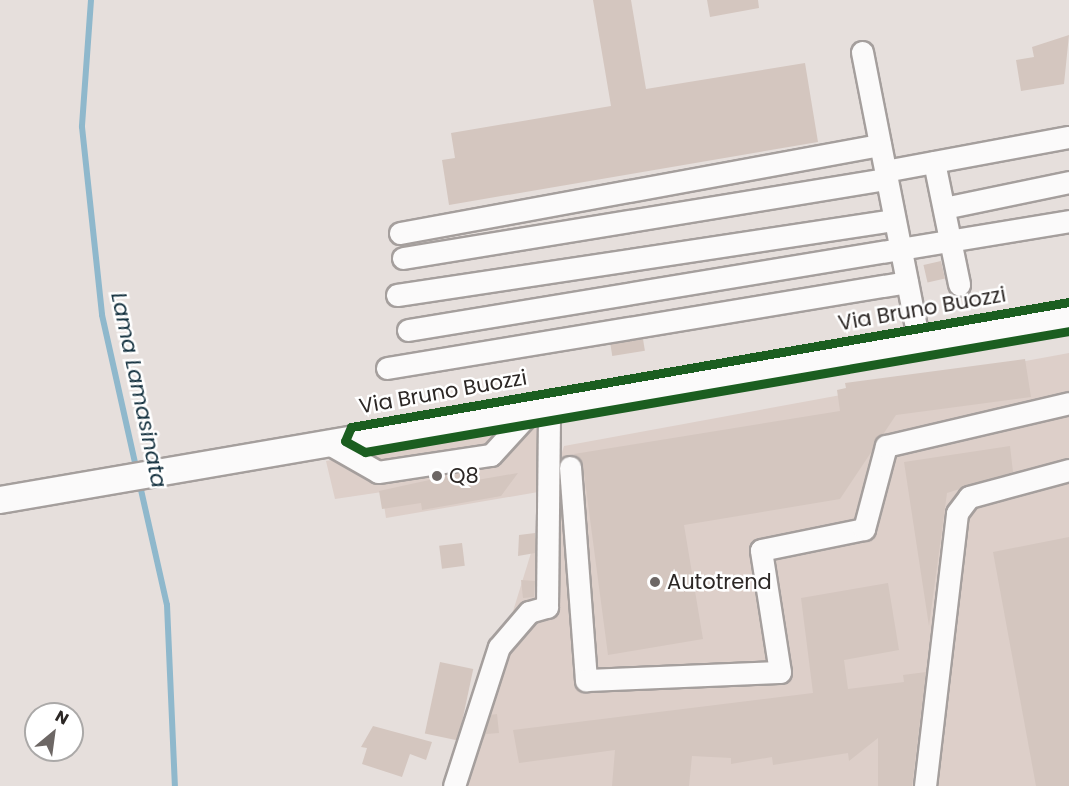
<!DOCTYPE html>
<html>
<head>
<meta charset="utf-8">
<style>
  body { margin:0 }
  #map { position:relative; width:1069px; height:786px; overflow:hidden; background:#e6dfdc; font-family:Poppins,sans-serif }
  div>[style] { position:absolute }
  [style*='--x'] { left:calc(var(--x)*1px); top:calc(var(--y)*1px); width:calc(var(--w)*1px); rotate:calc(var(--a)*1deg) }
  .built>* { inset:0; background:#ddcfc9 }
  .stream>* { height:6px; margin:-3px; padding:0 3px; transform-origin:3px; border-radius:3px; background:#8fb8cc }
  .building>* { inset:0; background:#d4c6bf; transform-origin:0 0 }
  .roads { filter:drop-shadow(2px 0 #a59f9d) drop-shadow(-2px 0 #a59f9d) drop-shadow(0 2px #a59f9d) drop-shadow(0 -2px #a59f9d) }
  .minor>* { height:21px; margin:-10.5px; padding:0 10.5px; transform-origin:10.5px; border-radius:10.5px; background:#fbfafa }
  .major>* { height:26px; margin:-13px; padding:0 13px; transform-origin:13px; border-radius:13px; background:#fbfafa }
  .cycleway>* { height:9px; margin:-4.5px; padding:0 4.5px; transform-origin:4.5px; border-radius:4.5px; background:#1b5e20 }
  .dots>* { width:16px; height:16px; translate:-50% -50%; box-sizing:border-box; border:3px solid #fff; border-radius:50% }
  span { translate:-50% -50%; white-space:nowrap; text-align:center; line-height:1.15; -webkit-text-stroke:5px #fff; paint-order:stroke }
  .street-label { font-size:21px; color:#2c2725 }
  .poi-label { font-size:21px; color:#2c2725 }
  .left { translate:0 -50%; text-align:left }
  .water-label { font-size:22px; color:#13303e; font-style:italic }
  .north { position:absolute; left:24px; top:702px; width:60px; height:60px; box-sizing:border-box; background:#fff; border:2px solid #aba9a8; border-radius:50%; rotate:29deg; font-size:16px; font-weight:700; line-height:24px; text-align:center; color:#2c2725 }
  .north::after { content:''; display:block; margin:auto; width:21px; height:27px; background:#6d6765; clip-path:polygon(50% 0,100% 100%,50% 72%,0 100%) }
</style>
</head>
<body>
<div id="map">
  <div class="built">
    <i style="clip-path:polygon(1069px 353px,1069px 786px,469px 786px,473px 741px,564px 446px)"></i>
    <i style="clip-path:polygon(546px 425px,544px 491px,386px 518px,382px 492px,335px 499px,326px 461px)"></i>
  </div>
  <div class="stream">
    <i style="--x:91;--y:0;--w:127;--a:94.1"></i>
    <i style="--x:82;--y:127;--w:189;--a:83.9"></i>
    <i style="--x:102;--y:315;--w:160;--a:77.4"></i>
    <i style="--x:139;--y:481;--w:127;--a:77.3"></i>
    <i style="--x:167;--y:605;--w:181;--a:87.5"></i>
  </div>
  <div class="building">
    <i style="clip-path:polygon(593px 0,631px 0,646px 89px,805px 63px,818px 142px,449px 205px,442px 160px,455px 158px,451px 133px,611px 106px)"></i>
    <i style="clip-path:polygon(707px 0,758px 0,759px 8px,710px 17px)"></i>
    <i style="clip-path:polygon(1069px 35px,1064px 84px,1021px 91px,1016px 60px,1034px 57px,1032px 47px)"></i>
    <i style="left:941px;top:261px;width:18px;height:18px;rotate:77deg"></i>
    <i style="left:643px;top:339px;width:12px;height:33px;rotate:81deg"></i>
    <i style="clip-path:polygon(1025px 359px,1031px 397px,896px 415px,840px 499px,684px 525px,703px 639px,608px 655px,583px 466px,574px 454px,840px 411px,837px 390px,846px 388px,845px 383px)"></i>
    <i style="clip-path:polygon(1010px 446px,1013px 472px,947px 493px,929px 626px,904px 462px)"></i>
    <i style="clip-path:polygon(475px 470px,477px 480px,518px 473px,501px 496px,422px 510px,421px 503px,382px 509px,379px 491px)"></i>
    <i style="clip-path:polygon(535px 533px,535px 553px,518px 556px,519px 535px)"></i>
    <i style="clip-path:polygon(1069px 537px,1069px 786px,1036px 786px,993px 552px)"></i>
    <i style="left:462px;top:543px;width:23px;height:23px;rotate:83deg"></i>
    <i style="clip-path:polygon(521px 580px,535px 581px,534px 597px,523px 598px)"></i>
    <i style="clip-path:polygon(888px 583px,899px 650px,844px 660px,848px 689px,904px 682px,903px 675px,926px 672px,912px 786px,878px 786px,878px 738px,849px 761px,848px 753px,773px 765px,772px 757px,731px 764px,731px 758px,692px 756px,689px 786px,612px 786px,615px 750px,519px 763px,513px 730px,813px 693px,801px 598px)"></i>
    <i style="left:440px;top:662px;width:34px;height:73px;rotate:12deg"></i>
    <i style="clip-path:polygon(497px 714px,499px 733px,486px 734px,481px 745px,490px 715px)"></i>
    <i style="clip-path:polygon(373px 726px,432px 742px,426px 760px,410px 754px,402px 777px,362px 764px,367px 748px,361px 747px)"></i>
  </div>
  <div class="roads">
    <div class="minor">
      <i style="--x:862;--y:52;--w:296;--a:78.9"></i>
      <i style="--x:934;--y:162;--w:125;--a:78.4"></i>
      <i style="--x:885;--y:171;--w:187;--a:-10.5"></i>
      <i style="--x:944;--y:208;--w:128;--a:-11.7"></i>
      <i style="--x:400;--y:233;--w:488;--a:-10.4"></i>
      <i style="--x:403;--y:258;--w:490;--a:-9.3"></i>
      <i style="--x:397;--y:295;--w:503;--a:-8.58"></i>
      <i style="--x:408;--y:330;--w:670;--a:-9.36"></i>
      <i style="--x:387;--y:368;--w:527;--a:-9.39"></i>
      <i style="--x:329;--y:444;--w:56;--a:29.7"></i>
      <i style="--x:378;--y:472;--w:114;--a:-8.6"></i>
      <i style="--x:491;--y:455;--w:62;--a:-47.6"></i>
      <i style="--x:570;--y:467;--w:214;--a:85.7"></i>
      <i style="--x:586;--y:680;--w:194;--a:-2.4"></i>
      <i style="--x:780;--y:672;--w:123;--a:-98.9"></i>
      <i style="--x:761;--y:550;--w:105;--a:-11.5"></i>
      <i style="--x:864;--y:529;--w:86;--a:-75.2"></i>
      <i style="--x:886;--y:446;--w:188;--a:-13.2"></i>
      <i style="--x:454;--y:786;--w:146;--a:-72.1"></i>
      <i style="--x:499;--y:647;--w:46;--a:-49.4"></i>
      <i style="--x:529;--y:612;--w:19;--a:-16"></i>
      <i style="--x:547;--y:607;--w:201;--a:-89.4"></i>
      <i style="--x:925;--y:786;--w:275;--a:-83.3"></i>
      <i style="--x:957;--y:513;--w:20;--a:-53"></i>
      <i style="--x:969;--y:497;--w:104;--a:-15.1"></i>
    </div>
    <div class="major">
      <i style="--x:0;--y:500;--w:1085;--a:-9.77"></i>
    </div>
  </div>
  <div class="cycleway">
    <i style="--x:1069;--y:302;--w:729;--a:170.12"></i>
    <i style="--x:351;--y:427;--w:15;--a:113"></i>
    <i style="--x:345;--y:441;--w:23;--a:29"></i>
    <i style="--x:365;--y:452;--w:714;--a:-9.75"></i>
  </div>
  <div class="dots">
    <i style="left:437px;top:476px;background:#6d6765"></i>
    <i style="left:655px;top:582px;background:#6d6765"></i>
  </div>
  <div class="street-label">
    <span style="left:922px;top:309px;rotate:-10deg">Via Bruno Buozzi</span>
    <span style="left:443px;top:392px;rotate:-10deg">Via Bruno Buozzi</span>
  </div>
  <div class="poi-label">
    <span class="left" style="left:449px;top:476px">Q8</span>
    <span class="left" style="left:667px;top:582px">Autotrend</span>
  </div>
  <div class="water-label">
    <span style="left:139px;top:390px;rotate:78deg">Lama Lamasinata</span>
  </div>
  <div class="north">N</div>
</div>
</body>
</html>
